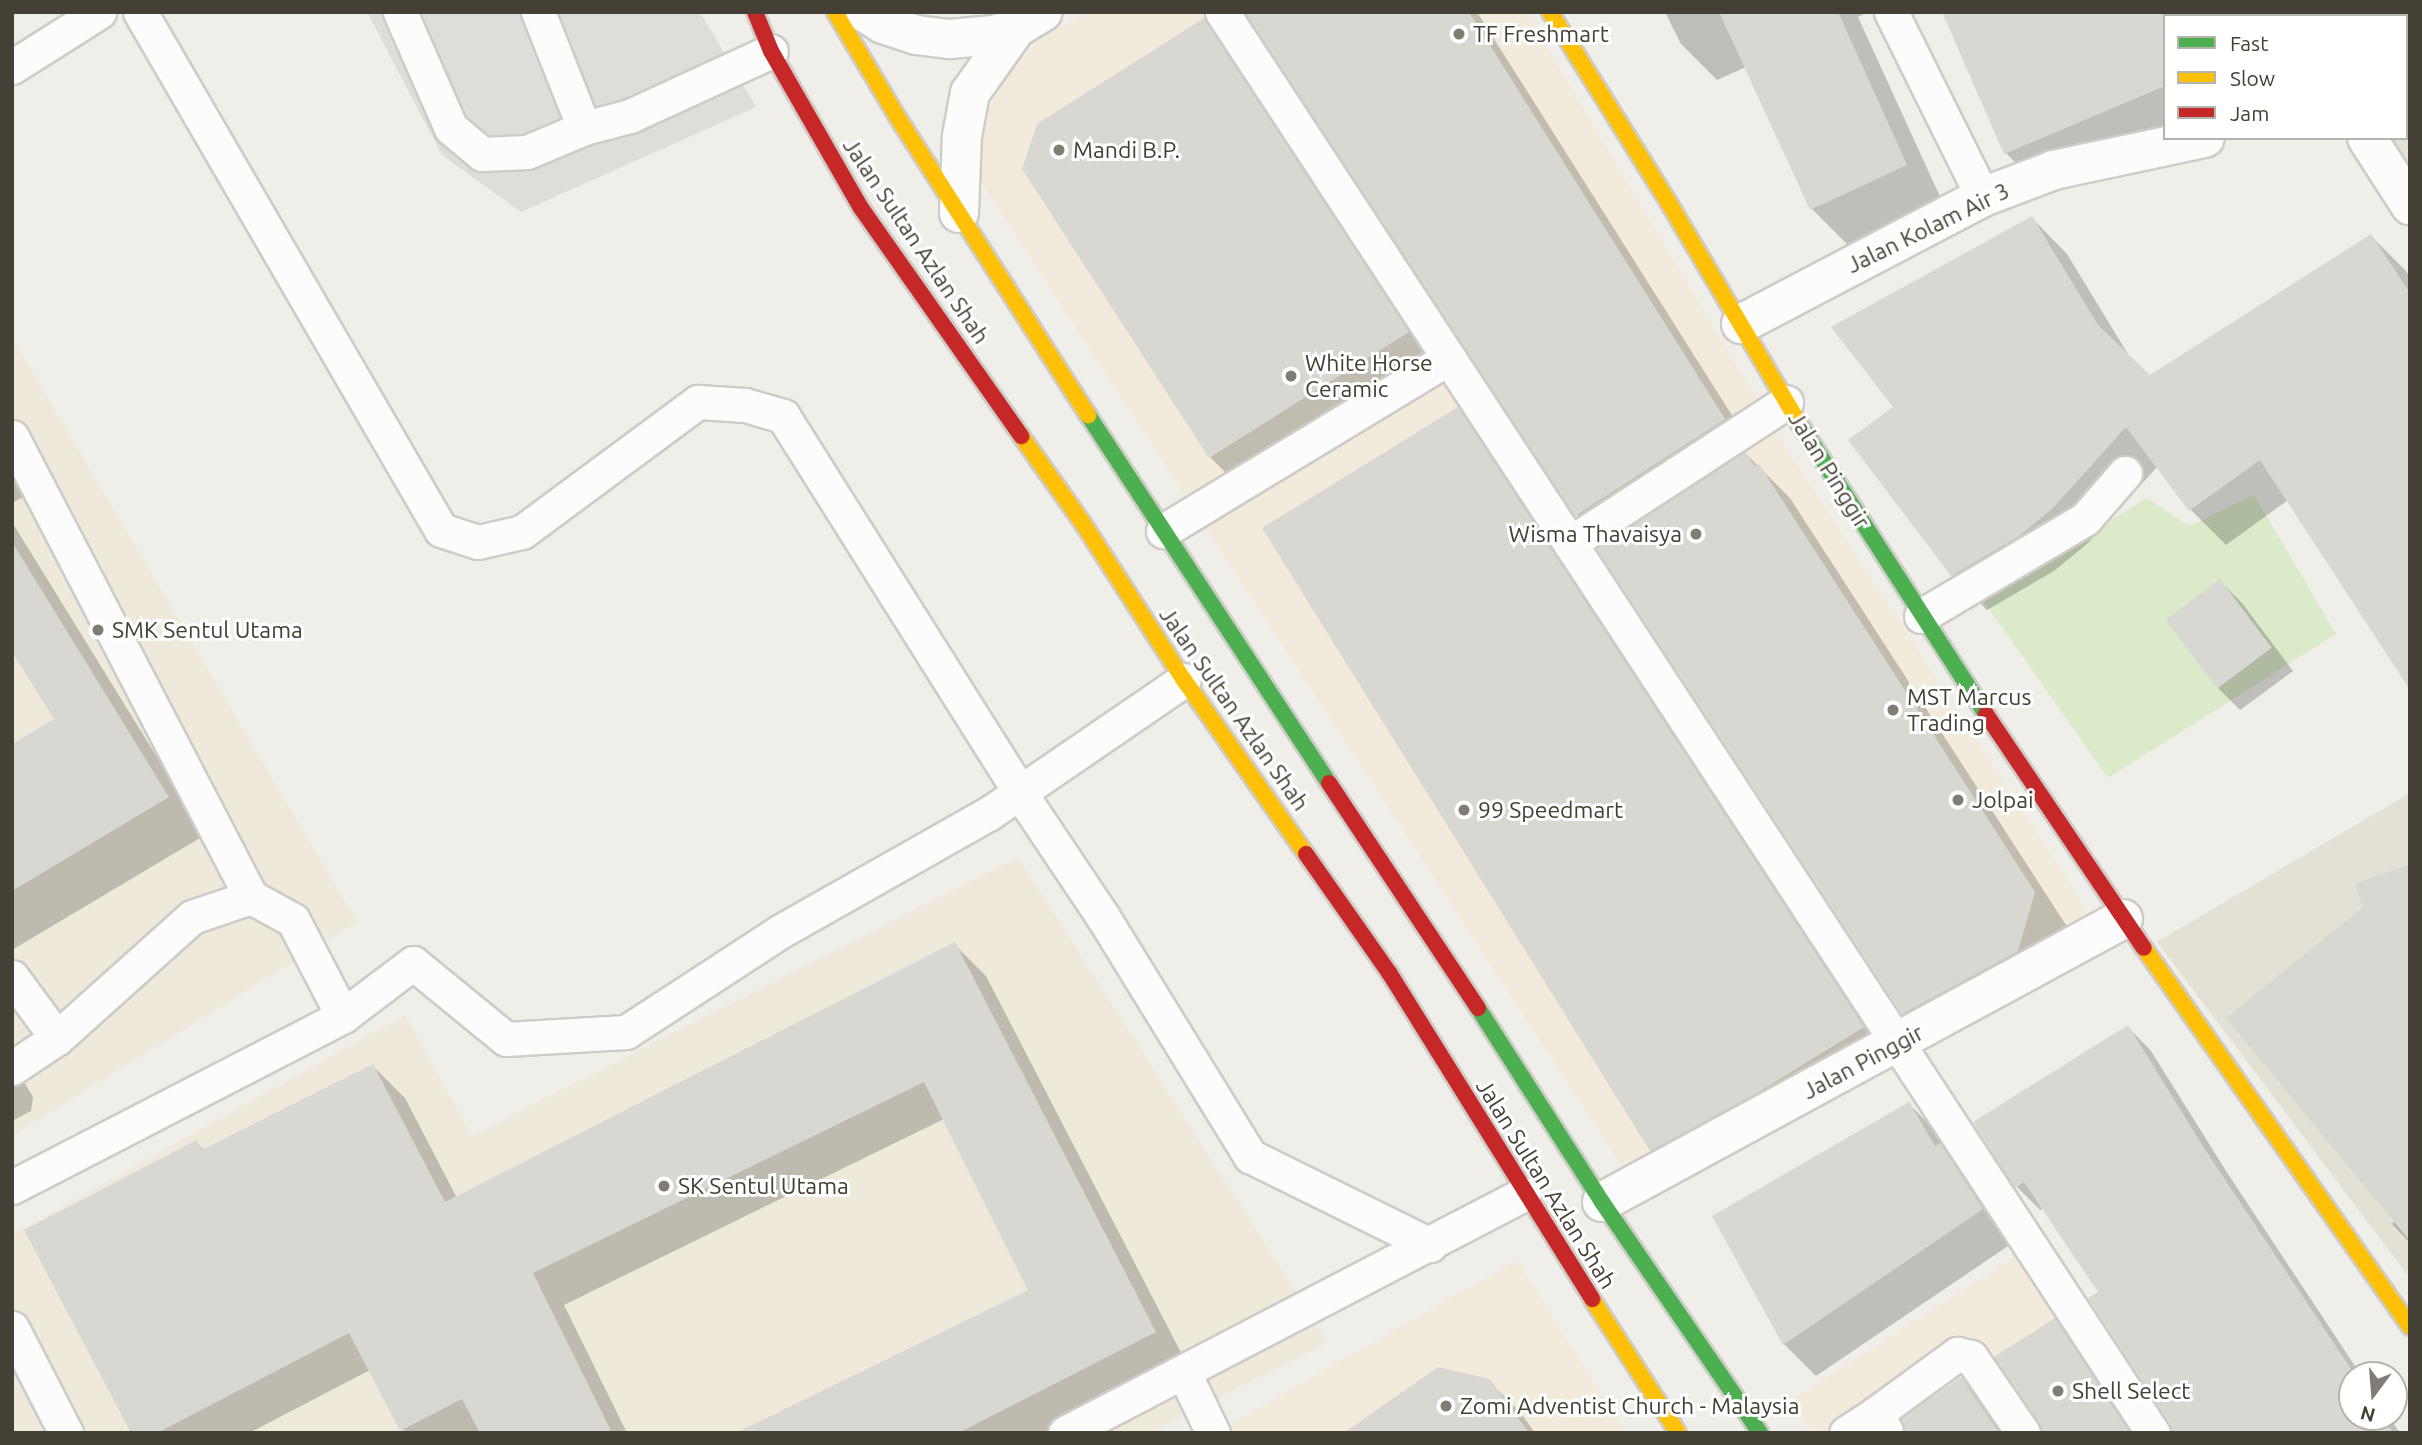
<!DOCTYPE html>
<html>
<head>
<meta charset="utf-8">
<style>
  body { margin:0 }
  #map { position:relative; width:2422px; height:1445px; overflow:hidden; background:#f0eee9; font-family:Ubuntu,sans-serif }
  div>[style] { position:absolute }
  [style*='--x'] { left:calc(var(--x)*1px); top:calc(var(--y)*1px); width:calc(var(--w)*1px); rotate:calc(var(--a)*1deg) }
  .residential>* { inset:0; background:#e3e0d6 }
  .commercial>* { inset:0; background:#f2ebdc }
  .education>* { inset:0; background:#eee9db }
  .green>* { inset:0; background:#dbeac9 }
  .parking>* { inset:0; background:#dfddd9 }
  .shadow>* { inset:0; background:#0003 }
  .building>* { inset:0; background:#d9d7d1; transform-origin:0 0 }
  .roads { filter:drop-shadow(2px 0 #ceccc7) drop-shadow(-2px 0 #ceccc7) drop-shadow(0 2px #ceccc7) drop-shadow(0 -2px #ceccc7) }
  .lane>* { height:33px; margin:-16.5px; padding:0 16.5px; transform-origin:16.5px; border-radius:16.5px; background:#fdfcfc }
  .street>* { height:38px; margin:-19px; padding:0 19px; transform-origin:19px; border-radius:19px; background:#fdfcfc }
  .fast>* { height:16px; margin:-8px; padding:0 8px; transform-origin:8px; border-radius:8px; background:#4caf50 }
  .slow>* { height:16px; margin:-8px; padding:0 8px; transform-origin:8px; border-radius:8px; background:#ffc107 }
  .jam>* { height:16px; margin:-8px; padding:0 8px; transform-origin:8px; border-radius:8px; background:#c62828 }
  .dots>* { width:19px; height:19px; translate:-50% -50%; box-sizing:border-box; border:4px solid #fff; border-radius:50% }
  span { translate:-50% -50%; white-space:nowrap; text-align:center; line-height:1.15; -webkit-text-stroke:6px #fff; paint-order:stroke }
  .poi-label { font-size:23px; color:#454035 }
  .left { translate:0 -50%; text-align:left }
  .right { translate:-100% -50%; text-align:right }
  .street-label { font-size:23px; color:#454035 }
  .frame { position:absolute; inset:0; border:14px solid #454035; pointer-events:none }
  .legend { position:absolute; left:2163px; top:14px; width:245px; height:126px; box-sizing:border-box; background:#fff; border:2px solid #b5b3ae; margin:0; padding:9px 12px; list-style:none; font-size:21px; color:#454035 }
  .legend li { display:flex; align-items:center; gap:14px; height:35px }
  .legend b { width:35px; border:2px solid #b5b3ae }
  .north { position:absolute; left:2338px; top:1361px; width:70px; height:70px; box-sizing:border-box; background:#fff; border:2px solid #b5b3ae; border-radius:50%; rotate:196deg; font-size:19px; font-weight:700; line-height:28px; text-align:center; color:#454035 }
  .north::after { content:''; display:block; margin:auto; width:24px; height:32px; background:#817d74; clip-path:polygon(50% 0,100% 100%,50% 72%,0 100%) }
</style>
</head>
<body>
<div id="map">
  <div class="residential">
    <i style="clip-path:polygon(2410px 29px,2410px 191px,2375px 138px,2406px 138px,2406px 31px)"></i>
    <i style="clip-path:polygon(2410px 793px,2410px 1278px,2157px 942px)"></i>
  </div>
  <div class="commercial">
    <i style="clip-path:polygon(1086px 12px,1526px 12px,1774px 429px,2089px 913px,1623px 1168px,981px 182px,983px 122px,1005px 77px,1035px 43px)"></i>
    <i style="clip-path:polygon(2021px 1253px,2138px 1433px,1812px 1433px,1790px 1401px)"></i>
    <i style="clip-path:polygon(1517px 1260px,1625px 1433px,1228px 1433px,1225px 1427px)"></i>
  </div>
  <div class="education">
    <i style="clip-path:polygon(12px 337px,357px 922px,12px 1136px)"></i>
    <i style="clip-path:polygon(1018px 857px,1328px 1342px,1150px 1433px,12px 1433px,12px 1235px,405px 1015px,472px 1136px)"></i>
  </div>
  <div class="green">
    <i style="clip-path:polygon(2254px 495px,2336px 634px,2108px 778px,1982px 599px,2147px 498px,2189px 526px)"></i>
  </div>
  <div class="parking">
    <i style="clip-path:polygon(367px 12px,700px 12px,756px 107px,521px 212px,442px 155px)"></i>
  </div>
  <div class="shadow">
    <i style="clip-path:polygon(1246px 12px,1477px 12px,1752px 447px,1744px 452px,1790px 498px,2066px 925px,2050px 983px,1935px 1045px,1903px 1013px,1606px 545px,1577px 515px)"></i>
    <i style="clip-path:polygon(1665px 12px,1868px 12px,1858px 17px,1942px 201px,1847px 244px,1811px 208px,1746px 67px,1717px 80px,1681px 44px)"></i>
    <i style="clip-path:polygon(1944px 12px,2410px 12px,2410px 64px,2406px 64px,2406px 16px,2165px 16px,2165px 136px,2041px 189px,2006px 153px)"></i>
    <i style="clip-path:polygon(1204px 20px,1241px 57px,1445px 370px,1248px 495px,1210px 457px,1023px 169px)"></i>
    <i style="clip-path:polygon(2032px 218px,2067px 254px,2131px 359px,2150px 377px,2371px 236px,2406px 271px,2410px 277px,2410px 687px,2288px 500px,2226px 545px,2191px 510px,2158px 466px,2088px 543px,2054px 571px,1987px 610px,1952px 575px,1896px 408px)"></i>
    <i style="clip-path:polygon(1458px 409px,1489px 441px,1894px 1059px,1789px 1124px,1683px 1182px,1651px 1150px)"></i>
    <i style="clip-path:polygon(12px 469px,27px 495px,12px 503px)"></i>
    <i style="clip-path:polygon(12px 522px,205px 835px,12px 950px,12px 747px,57px 720px,12px 648px)"></i>
    <i style="clip-path:polygon(2220px 581px,2242px 603px,2293px 671px,2240px 710px,2218px 688px,2167px 620px)"></i>
    <i style="clip-path:polygon(2410px 866px,2410px 1243px,2392px 1224px,2396px 1221px,2365px 907px)"></i>
    <i style="clip-path:polygon(954px 944px,986px 976px,1187px 1364px,1052px 1433px,740px 1433px,1030px 1291px,944px 1119px,564px 1305px,627px 1433px,405px 1433px,370px 1370px,249px 1433px,133px 1433px,196px 1142px,205px 1151px,373px 1066px,405px 1098px,457px 1198px)"></i>
    <i style="clip-path:polygon(2128px 1027px,2151px 1051px,2228px 1174px,2361px 1375px,2352px 1375px,2352px 1417px,2389px 1417px,2400px 1433px,2192px 1433px,2044px 1208px,2040px 1210px,2017px 1187px)"></i>
    <i style="clip-path:polygon(12px 1062px,33px 1097px,31px 1111px,12px 1121px)"></i>
    <i style="clip-path:polygon(1909px 1104px,1941px 1136px,2014px 1242px,1816px 1376px,1784px 1344px,1714px 1216px)"></i>
    <i style="clip-path:polygon(2055px 1321px,2069px 1335px,2133px 1433px,2044px 1433px)"></i>
    <i style="clip-path:polygon(1961px 1379px,1976px 1394px,2002px 1433px,1906px 1433px)"></i>
    <i style="clip-path:polygon(1489px 1381px,1520px 1412px,1535px 1433px,1347px 1433px)"></i>
  </div>
  <div class="building">
    <i style="clip-path:polygon(1245px 12px,1469px 12px,1725px 419px,1575px 516px)"></i>
    <i style="clip-path:polygon(1719px 12px,1838px 12px,1907px 165px,1810px 210px)"></i>
    <i style="clip-path:polygon(1942px 12px,2165px 12px,2165px 86px,2004px 154px)"></i>
    <i style="clip-path:polygon(1204px 18px,1409px 332px,1209px 458px,1022px 169px,1037px 124px)"></i>
    <i style="clip-path:polygon(2032px 216px,2098px 325px,2150px 375px,2371px 234px,2410px 293px,2410px 690px,2260px 460px,2189px 511px,2126px 427px,2053px 508px,2019px 536px,1951px 576px,1848px 440px,1893px 407px,1831px 327px)"></i>
    <i style="clip-path:polygon(1458px 407px,1864px 1027px,1757px 1093px,1650px 1151px,1262px 528px)"></i>
    <i style="clip-path:polygon(1745px 452px,1755px 466px,1759px 464px,2035px 892px,2018px 951px,1902px 1014px,1597px 549px)"></i>
    <i style="clip-path:polygon(12px 542px,169px 797px,12px 891px,12px 744px,54px 719px,12px 652px)"></i>
    <i style="left:2220px;top:579px;width:86px;height:68px;rotate:53deg"></i>
    <i style="clip-path:polygon(2410px 864px,2410px 1241px,2226px 1018px,2363px 907px,2355px 884px)"></i>
    <i style="clip-path:polygon(955px 942px,1156px 1332px,958px 1433px,736px 1433px,1028px 1290px,924px 1082px,533px 1273px,612px 1433px,480px 1433px,462px 1399px,400px 1431px,349px 1333px,157px 1433px,131px 1433px,24px 1230px,197px 1140px,202px 1150px,373px 1064px,445px 1202px)"></i>
    <i style="clip-path:polygon(2128px 1025px,2204px 1148px,2355px 1375px,2352px 1375px,2352px 1417px,2383px 1417px,2393px 1433px,2172px 1433px,2169px 1422px,2088px 1298px,2098px 1292px,2024px 1182px,2015px 1188px,1973px 1122px)"></i>
    <i style="clip-path:polygon(1909px 1102px,1935px 1146px,1940px 1143px,1983px 1209px,1783px 1345px,1712px 1216px)"></i>
    <i style="clip-path:polygon(2055px 1318px,2130px 1433px,2042px 1433px,2039px 1422px,1994px 1357px)"></i>
    <i style="clip-path:polygon(1438px 1367px,1490px 1379px,1529px 1433px,1344px 1433px)"></i>
    <i style="clip-path:polygon(1961px 1377px,1999px 1433px,1905px 1433px,1901px 1419px)"></i>
  </div>
  <div class="roads">
    <div class="lane">
      <i style="--x:140;--y:12;--w:599;--a:59.84"></i>
      <i style="--x:441;--y:530;--w:39;--a:18"></i>
      <i style="--x:478;--y:542;--w:45;--a:-12.8"></i>
      <i style="--x:522;--y:532;--w:219;--a:-36.5"></i>
      <i style="--x:698;--y:402;--w:47;--a:3.7"></i>
      <i style="--x:745;--y:405;--w:40;--a:16"></i>
      <i style="--x:783;--y:416;--w:445;--a:57.8"></i>
      <i style="--x:1020;--y:793;--w:149;--a:56.2"></i>
      <i style="--x:1103;--y:917;--w:281;--a:58.4"></i>
      <i style="--x:1250;--y:1156;--w:201;--a:26.3"></i>
      <i style="--x:400;--y:12;--w:127;--a:66.3"></i>
      <i style="--x:451;--y:128;--w:40;--a:40"></i>
      <i style="--x:482;--y:154;--w:45;--a:-2.5"></i>
      <i style="--x:527;--y:152;--w:62;--a:-22.8"></i>
      <i style="--x:584;--y:128;--w:125;--a:-111.6"></i>
      <i style="--x:1222;--y:12;--w:1699;--a:56.77"></i>
      <i style="--x:1891;--y:12;--w:207;--a:63.6"></i>
      <i style="--x:12;--y:67;--w:103;--a:-32.3"></i>
      <i style="--x:584;--y:128;--w:48;--a:-14.6"></i>
      <i style="--x:630;--y:116;--w:155;--a:-24.7"></i>
      <i style="--x:12;--y:437;--w:518;--a:62.55"></i>
      <i style="--x:251;--y:897;--w:62;--a:161.3"></i>
      <i style="--x:192;--y:917;--w:181;--a:138.1"></i>
      <i style="--x:57;--y:1038;--w:54;--a:146.3"></i>
      <i style="--x:1163;--y:531;--w:334;--a:-31.2"></i>
      <i style="--x:1570;--y:543;--w:258;--a:-33.1"></i>
      <i style="--x:1921;--y:616;--w:191;--a:-30.6"></i>
      <i style="--x:2085;--y:519;--w:61;--a:-49"></i>
      <i style="--x:251;--y:897;--w:48;--a:28.7"></i>
      <i style="--x:293;--y:920;--w:108;--a:62.5"></i>
      <i style="--x:12;--y:977;--w:76;--a:53.6"></i>
      <i style="--x:12;--y:1187;--w:373;--a:-27.3"></i>
      <i style="--x:343;--y:1016;--w:88;--a:-37.1"></i>
      <i style="--x:413;--y:963;--w:120;--a:39.3"></i>
      <i style="--x:506;--y:1039;--w:120;--a:-3.3"></i>
      <i style="--x:626;--y:1032;--w:185;--a:-33.1"></i>
      <i style="--x:781;--y:931;--w:238;--a:-29.5"></i>
      <i style="--x:988;--y:814;--w:237;--a:-34.4"></i>
      <i style="--x:12;--y:1328;--w:118;--a:62.8"></i>
      <i style="--x:1184;--y:1373;--w:67;--a:64.2"></i>
      <i style="--x:1875;--y:1414;--w:102;--a:-36.2"></i>
      <i style="--x:1957;--y:1354;--w:14;--a:12"></i>
      <i style="--x:1971;--y:1357;--w:92;--a:55.6"></i>
      <i style="--x:1065;--y:1433;--w:517;--a:-27.51"></i>
      <i style="--x:1846;--y:1433;--w:35;--a:-33"></i>
      <i style="--x:1875;--y:1414;--w:20;--a:57"></i>
    </div>
    <div class="street">
      <i style="--x:864;--y:12;--w:22;--a:32"></i>
      <i style="--x:883;--y:24;--w:35;--a:18"></i>
      <i style="--x:916;--y:35;--w:34;--a:7"></i>
      <i style="--x:950;--y:39;--w:44;--a:-5.2"></i>
      <i style="--x:994;--y:35;--w:23;--a:-18"></i>
      <i style="--x:1016;--y:28;--w:31;--a:-31"></i>
      <i style="--x:2406;--y:53;--w:4;--a:-27"></i>
      <i style="--x:2367;--y:138;--w:80;--a:57.3"></i>
      <i style="--x:959;--y:213;--w:77;--a:-87.8"></i>
      <i style="--x:962;--y:136;--w:44;--a:-79.5"></i>
      <i style="--x:970;--y:93;--w:80;--a:-54.7"></i>
      <i style="--x:1741;--y:324;--w:273;--a:-27.7"></i>
      <i style="--x:1983;--y:197;--w:76;--a:-20.8"></i>
      <i style="--x:2054;--y:170;--w:154;--a:-12"></i>
      <i style="--x:1602;--y:1202;--w:593;--a:-28.51"></i>
    </div>
    <div class="fast">
      <i style="--x:1088;--y:415;--w:440;--a:56.8"></i>
      <i style="--x:1799;--y:423;--w:346;--a:57.3"></i>
      <i style="--x:1478;--y:1008;--w:230;--a:57.4"></i>
      <i style="--x:1602;--y:1202;--w:280;--a:55.6"></i>
    </div>
    <div class="slow">
      <i style="--x:835;--y:12;--w:123;--a:59.3"></i>
      <i style="--x:898;--y:118;--w:353;--a:57.4"></i>
      <i style="--x:1550;--y:12;--w:227;--a:58.1"></i>
      <i style="--x:1670;--y:205;--w:253;--a:59.4"></i>
      <i style="--x:1021;--y:436;--w:105;--a:54.7"></i>
      <i style="--x:1082;--y:522;--w:188;--a:57.2"></i>
      <i style="--x:1184;--y:680;--w:213;--a:55"></i>
      <i style="--x:2144;--y:948;--w:463;--a:54.9"></i>
      <i style="--x:1592;--y:1299;--w:159;--a:57.3"></i>
    </div>
    <div class="jam">
      <i style="--x:755;--y:12;--w:42;--a:67.7"></i>
      <i style="--x:771;--y:51;--w:181;--a:60.2"></i>
      <i style="--x:861;--y:208;--w:279;--a:54.9"></i>
      <i style="--x:1986;--y:714;--w:282;--a:56"></i>
      <i style="--x:1329;--y:783;--w:270;--a:56.5"></i>
      <i style="--x:1306;--y:854;--w:146;--a:55"></i>
      <i style="--x:1390;--y:974;--w:383;--a:58.1"></i>
    </div>
  </div>
  <div class="dots">
    <i style="left:1459px;top:34px;background:#817d74"></i>
    <i style="left:1059px;top:150px;background:#817d74"></i>
    <i style="left:1291px;top:376px;background:#817d74"></i>
    <i style="left:1696px;top:534px;background:#817d74"></i>
    <i style="left:98px;top:630px;background:#817d74"></i>
    <i style="left:1893px;top:710px;background:#817d74"></i>
    <i style="left:1958px;top:800px;background:#817d74"></i>
    <i style="left:1464px;top:810px;background:#817d74"></i>
    <i style="left:664px;top:1186px;background:#817d74"></i>
    <i style="left:2058px;top:1391px;background:#817d74"></i>
    <i style="left:1446px;top:1406px;background:#817d74"></i>
  </div>
  <div class="poi-label">
    <span class="left" style="left:1473px;top:34px">TF Freshmart</span>
    <span class="left" style="left:1073px;top:150px">Mandi B.P.</span>
    <span class="left" style="left:1305px;top:376px">White Horse<br>Ceramic</span>
    <span class="right" style="left:1682px;top:534px">Wisma Thavaisya</span>
    <span class="left" style="left:112px;top:630px">SMK Sentul Utama</span>
    <span class="left" style="left:1907px;top:710px">MST Marcus<br>Trading</span>
    <span class="left" style="left:1972px;top:800px">Jolpai</span>
    <span class="left" style="left:1478px;top:810px">99 Speedmart</span>
    <span class="left" style="left:678px;top:1186px">SK Sentul Utama</span>
    <span class="left" style="left:2072px;top:1391px">Shell Select</span>
    <span class="left" style="left:1460px;top:1406px">Zomi Adventist Church - Malaysia</span>
  </div>
  <div class="street-label">
    <span style="left:1928px;top:228px;rotate:-26deg">Jalan Kolam Air 3</span>
    <span style="left:916px;top:241px;rotate:56deg">Jalan Sultan Azlan Shah</span>
    <span style="left:1829px;top:470px;rotate:58deg">Jalan Pinggir</span>
    <span style="left:1234px;top:709px;rotate:55deg">Jalan Sultan Azlan Shah</span>
    <span style="left:1863px;top:1062px;rotate:-28deg">Jalan Pinggir</span>
    <span style="left:1546px;top:1184px;rotate:58deg">Jalan Sultan Azlan Shah</span>
  </div>
  <div class="frame"></div>
  <ul class="legend">
  <li><b style="height:9px;background:#4caf50"></b>Fast</li>
  <li><b style="height:9px;background:#ffc107"></b>Slow</li>
  <li><b style="height:9px;background:#c62828"></b>Jam</li>
  </ul>
  <div class="north">N</div>
</div>
</body>
</html>
